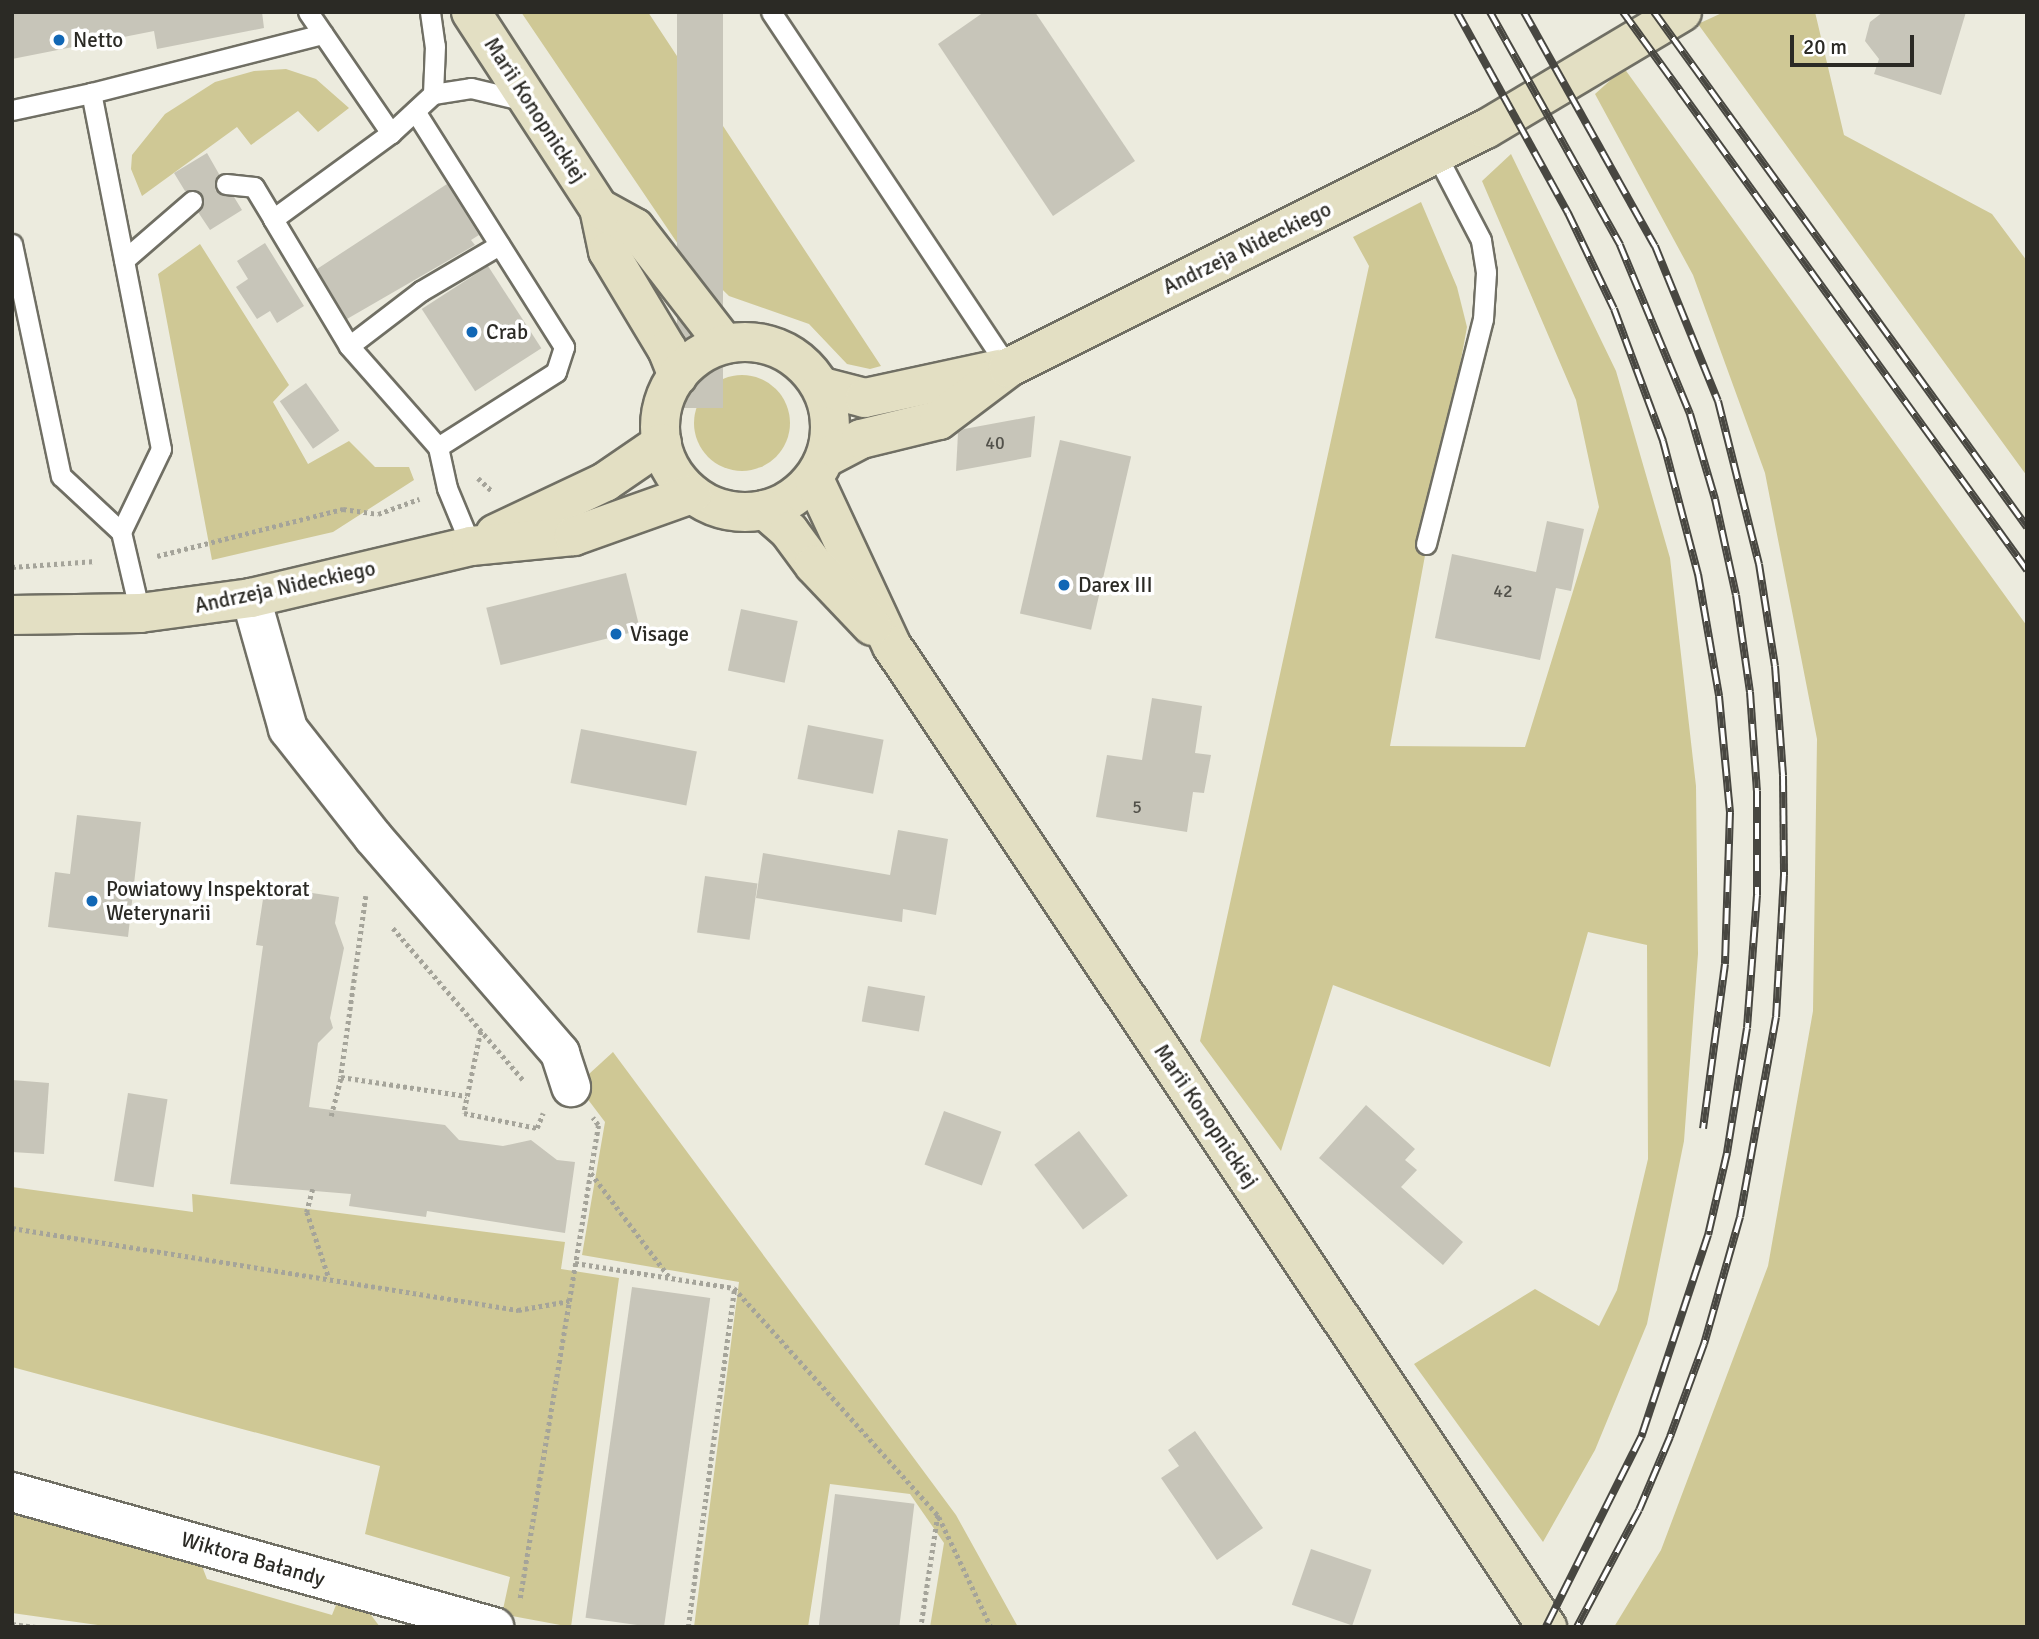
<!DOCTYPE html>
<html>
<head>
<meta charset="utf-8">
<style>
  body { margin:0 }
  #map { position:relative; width:2039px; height:1639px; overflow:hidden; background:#ecebde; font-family:Signika,sans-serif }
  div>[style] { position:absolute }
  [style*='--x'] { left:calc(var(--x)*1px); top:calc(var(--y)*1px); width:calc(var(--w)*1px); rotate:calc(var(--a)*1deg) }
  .green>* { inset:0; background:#cfc895 }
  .round { border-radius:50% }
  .building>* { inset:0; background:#c7c5b9; transform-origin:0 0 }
  .path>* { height:4.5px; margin-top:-2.25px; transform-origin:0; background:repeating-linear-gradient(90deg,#a5a49a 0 3.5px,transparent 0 7px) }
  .roads { filter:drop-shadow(2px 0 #706f64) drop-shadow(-2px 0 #706f64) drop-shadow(0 2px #706f64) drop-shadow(0 -2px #706f64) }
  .lane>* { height:19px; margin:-9.5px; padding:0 9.5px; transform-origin:9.5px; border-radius:9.5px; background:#fff }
  .street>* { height:38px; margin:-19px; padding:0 19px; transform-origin:19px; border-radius:19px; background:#fff }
  .secondary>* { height:38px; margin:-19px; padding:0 19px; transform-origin:19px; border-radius:19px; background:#e3dfc3 }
  .secondary>.ring { margin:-19px; padding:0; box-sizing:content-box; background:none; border:38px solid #e3dfc3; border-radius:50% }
  .rail>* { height:8px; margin-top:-4px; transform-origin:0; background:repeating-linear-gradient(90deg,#fff 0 16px,#484741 0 32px); box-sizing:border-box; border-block:2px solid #484741 }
  .dots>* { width:19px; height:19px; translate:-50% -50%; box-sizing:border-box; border:4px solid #fff; border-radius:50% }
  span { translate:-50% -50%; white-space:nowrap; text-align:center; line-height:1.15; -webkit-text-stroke:7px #fff; paint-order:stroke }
  .number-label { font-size:18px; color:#52514a }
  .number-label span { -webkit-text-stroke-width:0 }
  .poi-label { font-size:21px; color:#2b2a25 }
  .left { translate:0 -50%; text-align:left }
  .street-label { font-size:21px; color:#2b2a25 }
  .frame { position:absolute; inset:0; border:14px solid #2b2a25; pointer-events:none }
  .scale { position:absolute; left:1790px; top:35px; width:124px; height:32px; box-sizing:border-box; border:4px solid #2b2a25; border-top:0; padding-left:9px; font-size:21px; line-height:24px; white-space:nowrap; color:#2b2a25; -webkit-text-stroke:5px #fff; paint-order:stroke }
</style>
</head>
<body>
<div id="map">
  <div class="green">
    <i style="clip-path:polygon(521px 12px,648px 12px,881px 366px,870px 369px,847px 364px,809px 324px,729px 296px,682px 250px)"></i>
    <i style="clip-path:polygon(1724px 12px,1815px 12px,1844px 135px,1992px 214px,2027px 261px,2027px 476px,1698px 24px)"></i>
    <i style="clip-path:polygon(1624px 68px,2027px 626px,2027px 1627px,1614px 1627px,1661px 1550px,1768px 1266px,1813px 1011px,1817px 739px,1765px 473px,1693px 275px,1595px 94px)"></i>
    <i style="clip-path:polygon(286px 69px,316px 79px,349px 108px,318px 132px,298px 111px,251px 145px,237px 127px,142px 196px,131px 169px,132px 155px,165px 114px,215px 82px,254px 71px)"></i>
    <i style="clip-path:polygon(1511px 154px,1616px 371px,1670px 558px,1696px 786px,1698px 954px,1684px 1141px,1647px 1324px,1595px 1450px,1543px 1542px,1414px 1364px,1535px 1289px,1599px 1326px,1617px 1290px,1648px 1159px,1647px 945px,1588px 932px,1550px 1067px,1333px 985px,1281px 1151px,1200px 1041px,1369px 266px,1353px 237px,1421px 202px,1457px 287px,1467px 327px,1390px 746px,1525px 747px,1599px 507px,1576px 400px,1482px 181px)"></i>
    <i style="clip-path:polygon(200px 244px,289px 385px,273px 402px,308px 464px,349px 441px,375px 467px,409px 467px,414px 480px,333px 532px,212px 560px,158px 274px)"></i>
    <i class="round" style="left:694px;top:375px;width:96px;height:96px"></i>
    <i style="clip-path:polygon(613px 1052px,956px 1515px,1018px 1627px,930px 1627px,944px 1543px,910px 1494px,830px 1484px,808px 1627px,694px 1627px,739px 1282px,582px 1255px,605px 1122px,577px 1085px)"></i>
    <i style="clip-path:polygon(12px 1187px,193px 1212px,192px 1194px,565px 1242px,561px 1269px,619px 1278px,571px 1627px,502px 1614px,510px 1577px,365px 1534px,380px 1466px,12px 1367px)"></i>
    <i style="clip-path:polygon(12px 1506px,200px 1561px,207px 1579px,332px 1615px,338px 1600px,368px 1611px,380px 1627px,112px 1627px,12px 1613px)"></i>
  </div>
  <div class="building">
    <i style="clip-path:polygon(12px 12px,262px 12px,264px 28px,157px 49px,154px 31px,12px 59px)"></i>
    <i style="left:677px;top:12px;width:46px;height:396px"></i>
    <i style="clip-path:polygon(984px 12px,1035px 12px,1135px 161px,1053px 216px,938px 44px)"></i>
    <i style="clip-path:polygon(1883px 12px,1966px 12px,1941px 95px,1874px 74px,1879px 59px,1865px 41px,1870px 22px)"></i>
    <i style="clip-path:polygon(207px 153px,219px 174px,215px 190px,234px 197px,242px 210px,210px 230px,198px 212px,204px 204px,202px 194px,185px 191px,174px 173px)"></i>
    <i style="clip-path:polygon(447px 184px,479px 235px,471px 240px,475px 245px,347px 319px,317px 269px)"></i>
    <i style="clip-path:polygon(265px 243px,304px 306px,277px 323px,270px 311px,257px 319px,236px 287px,248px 279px,237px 261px)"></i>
    <i style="left:488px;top:266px;width:98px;height:79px;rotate:57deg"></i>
    <i style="left:306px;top:383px;width:58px;height:32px;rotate:55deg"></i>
    <i style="clip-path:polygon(1035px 416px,1031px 457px,956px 471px,958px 433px,964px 429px)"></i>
    <i style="left:1060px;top:440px;width:73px;height:178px;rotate:13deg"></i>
    <i style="clip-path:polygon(1547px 521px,1584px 529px,1571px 591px,1556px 588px,1540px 660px,1435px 638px,1452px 554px,1536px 572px)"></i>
    <i style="left:626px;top:573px;width:59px;height:144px;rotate:76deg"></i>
    <i style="left:741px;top:609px;width:58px;height:63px;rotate:12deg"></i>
    <i style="clip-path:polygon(1152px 698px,1202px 706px,1195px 753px,1211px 755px,1204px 793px,1193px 792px,1187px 832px,1096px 817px,1107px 755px,1142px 760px)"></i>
    <i style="left:808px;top:725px;width:77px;height:55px;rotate:11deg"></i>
    <i style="left:581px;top:729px;width:118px;height:55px;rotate:11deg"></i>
    <i style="clip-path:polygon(77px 815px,141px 822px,128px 937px,48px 927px,55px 872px,70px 874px)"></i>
    <i style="clip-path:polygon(898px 830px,948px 839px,936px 915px,903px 909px,902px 922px,756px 898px,763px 853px,890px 875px)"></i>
    <i style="left:705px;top:876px;width:53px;height:57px;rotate:8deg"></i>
    <i style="clip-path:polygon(265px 886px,339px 897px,335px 923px,344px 948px,330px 1018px,333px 1028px,318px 1043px,309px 1107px,445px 1125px,459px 1140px,503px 1146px,531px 1140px,557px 1160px,575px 1162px,565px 1233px,427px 1211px,426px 1217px,349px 1206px,351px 1194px,230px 1184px,263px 946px,256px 945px)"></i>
    <i style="left:868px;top:986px;width:58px;height:36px;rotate:10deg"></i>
    <i style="clip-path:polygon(12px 1080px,49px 1083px,44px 1154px,12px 1152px)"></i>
    <i style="left:128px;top:1093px;width:40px;height:89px;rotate:9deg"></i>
    <i style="clip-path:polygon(1366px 1105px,1415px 1149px,1405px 1160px,1417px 1170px,1401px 1187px,1463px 1242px,1443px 1265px,1319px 1158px)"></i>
    <i style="left:944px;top:1111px;width:61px;height:57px;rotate:20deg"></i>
    <i style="left:1079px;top:1131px;width:81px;height:56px;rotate:53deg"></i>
    <i style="left:632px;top:1287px;width:79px;height:334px;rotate:8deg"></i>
    <i style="clip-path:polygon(1195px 1431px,1263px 1528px,1217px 1560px,1161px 1478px,1179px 1466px,1168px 1450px)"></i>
    <i style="left:835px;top:1494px;width:80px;height:134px;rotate:7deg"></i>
    <i style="left:1311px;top:1549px;width:64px;height:59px;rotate:19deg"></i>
  </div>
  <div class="path">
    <i style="--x:478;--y:478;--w:19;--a:43"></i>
    <i style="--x:157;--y:556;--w:192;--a:-14.2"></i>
    <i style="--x:343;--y:509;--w:35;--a:8"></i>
    <i style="--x:378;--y:514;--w:44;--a:-20.1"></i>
    <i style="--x:12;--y:567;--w:84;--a:-4.1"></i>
    <i style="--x:366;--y:896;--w:183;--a:97.9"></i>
    <i style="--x:341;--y:1077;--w:127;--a:8.6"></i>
    <i style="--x:393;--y:928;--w:201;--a:49.4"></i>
    <i style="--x:481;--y:1031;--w:84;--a:101.7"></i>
    <i style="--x:464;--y:1113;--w:75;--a:11.6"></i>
    <i style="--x:537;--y:1128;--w:16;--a:-68"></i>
    <i style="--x:331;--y:1116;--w:40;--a:-75.6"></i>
    <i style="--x:591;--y:1173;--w:131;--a:53"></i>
    <i style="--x:313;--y:1189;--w:24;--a:105"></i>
    <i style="--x:307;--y:1212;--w:70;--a:71.6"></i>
    <i style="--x:12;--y:1228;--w:513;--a:9.21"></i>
    <i style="--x:518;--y:1310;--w:52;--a:-10"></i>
    <i style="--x:575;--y:1263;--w:161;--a:8.9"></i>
    <i style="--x:734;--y:1288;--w:305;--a:48.1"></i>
    <i style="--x:938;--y:1515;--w:113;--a:98.6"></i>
    <i style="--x:939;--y:1517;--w:122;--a:64.7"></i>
    <i style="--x:520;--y:1598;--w:479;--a:-80.6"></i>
    <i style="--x:598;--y:1125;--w:9;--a:-126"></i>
    <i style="--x:12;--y:1624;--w:24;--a:7"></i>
    <i style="--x:688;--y:1627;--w:341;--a:-82.2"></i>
  </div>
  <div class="roads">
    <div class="lane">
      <i style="--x:308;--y:12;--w:147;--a:55.6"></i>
      <i style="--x:430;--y:12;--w:34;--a:82"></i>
      <i style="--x:435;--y:46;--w:48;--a:92.4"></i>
      <i style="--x:771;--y:12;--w:428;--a:56.3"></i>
      <i style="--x:12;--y:110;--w:81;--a:-12.1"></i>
      <i style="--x:415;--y:111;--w:279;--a:57.7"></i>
      <i style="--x:564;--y:347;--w:26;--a:108"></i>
      <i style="--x:556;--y:372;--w:140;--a:147.6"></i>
      <i style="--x:226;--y:184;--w:28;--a:6"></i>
      <i style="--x:254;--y:187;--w:37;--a:59"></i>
      <i style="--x:12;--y:244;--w:237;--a:78.1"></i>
      <i style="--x:61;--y:476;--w:82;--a:43"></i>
      <i style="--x:124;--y:260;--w:90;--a:-40.9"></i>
      <i style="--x:349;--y:346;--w:91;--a:-37.4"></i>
      <i style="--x:421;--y:291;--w:91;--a:-30.5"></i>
      <i style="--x:1426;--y:544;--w:232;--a:-75.8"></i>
      <i style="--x:1483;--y:319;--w:47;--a:-86.3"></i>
      <i style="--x:1486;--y:272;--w:32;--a:-99"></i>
      <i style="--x:1481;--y:240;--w:97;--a:-117.6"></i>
      <i style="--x:471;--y:546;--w:63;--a:-112.5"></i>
      <i style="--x:447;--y:488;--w:42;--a:-102.4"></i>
      <i style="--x:438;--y:447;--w:135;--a:-131.4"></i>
      <i style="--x:349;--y:346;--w:148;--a:-120.9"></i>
      <i style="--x:273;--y:219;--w:146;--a:-36.1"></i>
      <i style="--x:391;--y:133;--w:57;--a:-42.9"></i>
      <i style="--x:433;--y:94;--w:38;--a:-9"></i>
      <i style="--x:471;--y:88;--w:56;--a:13.5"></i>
      <i style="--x:140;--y:613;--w:83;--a:-103.2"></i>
      <i style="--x:121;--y:532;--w:92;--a:-64.3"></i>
      <i style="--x:161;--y:449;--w:363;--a:-101.1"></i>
      <i style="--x:91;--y:93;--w:239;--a:-14.3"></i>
    </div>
    <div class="street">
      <i style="--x:251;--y:598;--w:136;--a:74.2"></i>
      <i style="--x:288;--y:729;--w:137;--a:51.8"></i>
      <i style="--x:373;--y:837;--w:286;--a:49.1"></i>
      <i style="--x:560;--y:1053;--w:36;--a:72"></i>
      <i style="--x:12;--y:1492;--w:501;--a:15.65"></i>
    </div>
    <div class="secondary">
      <i style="--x:471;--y:12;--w:234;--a:56.9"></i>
      <i style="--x:599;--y:208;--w:44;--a:78.2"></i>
      <i style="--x:608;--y:251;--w:114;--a:59"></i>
      <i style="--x:667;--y:349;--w:29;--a:68"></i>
      <i style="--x:599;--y:208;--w:41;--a:29.1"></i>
      <i style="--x:635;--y:228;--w:145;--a:52.3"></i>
      <i class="ring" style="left:660px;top:342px;width:132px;height:132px"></i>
      <i style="--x:822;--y:387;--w:44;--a:14.3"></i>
      <i style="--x:865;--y:398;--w:137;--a:-12.2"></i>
      <i style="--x:825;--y:458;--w:41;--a:-27.8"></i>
      <i style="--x:861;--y:439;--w:80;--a:-13.7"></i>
      <i style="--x:939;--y:420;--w:86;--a:-37"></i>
      <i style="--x:1008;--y:368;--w:534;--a:-26.57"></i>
      <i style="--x:1486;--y:129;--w:228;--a:-30.8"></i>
      <i style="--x:814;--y:479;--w:184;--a:65"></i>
      <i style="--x:892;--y:646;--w:1180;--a:56.27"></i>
      <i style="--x:765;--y:510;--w:32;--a:41"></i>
      <i style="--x:789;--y:531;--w:42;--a:53.7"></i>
      <i style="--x:814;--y:565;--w:84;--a:46.4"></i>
      <i style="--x:495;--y:534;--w:122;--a:-25.3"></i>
      <i style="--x:605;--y:482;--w:69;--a:-34.4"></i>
      <i style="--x:12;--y:615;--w:128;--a:-0.9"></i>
      <i style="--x:140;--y:613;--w:112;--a:-7.7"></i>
      <i style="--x:251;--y:598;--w:226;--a:-13.3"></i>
      <i style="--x:471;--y:546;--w:103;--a:-5.5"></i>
      <i style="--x:574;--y:536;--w:125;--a:-19.6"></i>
    </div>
  </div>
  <div class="rail">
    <i style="--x:1457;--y:12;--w:230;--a:61.1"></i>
    <i style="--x:1568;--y:213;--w:106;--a:64.4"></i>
    <i style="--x:1614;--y:309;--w:141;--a:69.6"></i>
    <i style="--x:1663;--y:441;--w:138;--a:75.3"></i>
    <i style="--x:1698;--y:574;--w:124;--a:80.2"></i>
    <i style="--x:1719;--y:696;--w:117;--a:84.6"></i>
    <i style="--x:1730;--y:812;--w:152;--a:91.9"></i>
    <i style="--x:1725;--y:964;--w:166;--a:97.6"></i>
    <i style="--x:1490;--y:12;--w:267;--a:60.8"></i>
    <i style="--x:1620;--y:245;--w:183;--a:67.5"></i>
    <i style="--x:1690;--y:414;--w:89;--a:73.6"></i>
    <i style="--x:1715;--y:499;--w:98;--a:77.7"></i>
    <i style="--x:1736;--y:595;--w:98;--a:81.8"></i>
    <i style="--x:1750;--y:692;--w:99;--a:86"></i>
    <i style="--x:1757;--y:791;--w:104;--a:90"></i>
    <i style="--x:1757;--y:895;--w:133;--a:94.3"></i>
    <i style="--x:1747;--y:1028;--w:127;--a:99.1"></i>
    <i style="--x:1727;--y:1153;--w:84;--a:103"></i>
    <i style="--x:1708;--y:1235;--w:213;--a:108.3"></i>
    <i style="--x:1641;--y:1437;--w:212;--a:116.6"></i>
    <i style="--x:1524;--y:12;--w:268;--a:60.8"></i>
    <i style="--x:1655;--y:246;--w:167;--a:67.9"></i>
    <i style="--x:1718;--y:401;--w:168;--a:75.9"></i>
    <i style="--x:1759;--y:564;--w:103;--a:81.1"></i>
    <i style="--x:1775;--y:666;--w:110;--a:85.8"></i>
    <i style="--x:1783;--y:776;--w:99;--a:89.4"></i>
    <i style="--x:1784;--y:875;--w:142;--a:93.2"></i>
    <i style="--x:1776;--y:1017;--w:203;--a:100.2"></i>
    <i style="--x:1740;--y:1217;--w:132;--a:105.8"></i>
    <i style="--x:1704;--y:1344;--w:99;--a:110.1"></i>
    <i style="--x:1670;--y:1437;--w:79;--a:113"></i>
    <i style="--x:1639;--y:1510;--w:132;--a:117.9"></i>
    <i style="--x:1623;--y:12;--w:689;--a:54.09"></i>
    <i style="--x:1654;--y:12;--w:636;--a:54.09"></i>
  </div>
  <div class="dots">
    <i style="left:59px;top:40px;background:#1167b5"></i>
    <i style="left:472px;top:332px;background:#1167b5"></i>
    <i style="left:1064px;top:585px;background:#1167b5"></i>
    <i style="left:616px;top:634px;background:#1167b5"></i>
    <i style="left:92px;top:901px;background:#1167b5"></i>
  </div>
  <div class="number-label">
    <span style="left:995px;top:443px">40</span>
    <span style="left:1503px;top:591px">42</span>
    <span style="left:1137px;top:807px">5</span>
  </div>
  <div class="poi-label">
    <span class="left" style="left:73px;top:40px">Netto</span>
    <span class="left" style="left:486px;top:332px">Crab</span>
    <span class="left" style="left:1078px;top:585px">Darex III</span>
    <span class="left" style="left:630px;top:634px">Visage</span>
    <span class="left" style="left:106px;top:901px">Powiatowy Inspektorat<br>Weterynarii</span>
  </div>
  <div class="street-label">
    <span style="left:535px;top:110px;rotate:57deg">Marii Konopnickiej</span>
    <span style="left:1247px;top:248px;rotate:-26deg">Andrzeja Nideckiego</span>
    <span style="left:285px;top:587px;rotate:-12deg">Andrzeja Nideckiego</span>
    <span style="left:1206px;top:1116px;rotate:56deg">Marii Konopnickiej</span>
    <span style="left:253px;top:1559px;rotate:16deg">Wiktora Bałandy</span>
  </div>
  <div class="frame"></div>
  <div class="scale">20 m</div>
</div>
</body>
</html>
